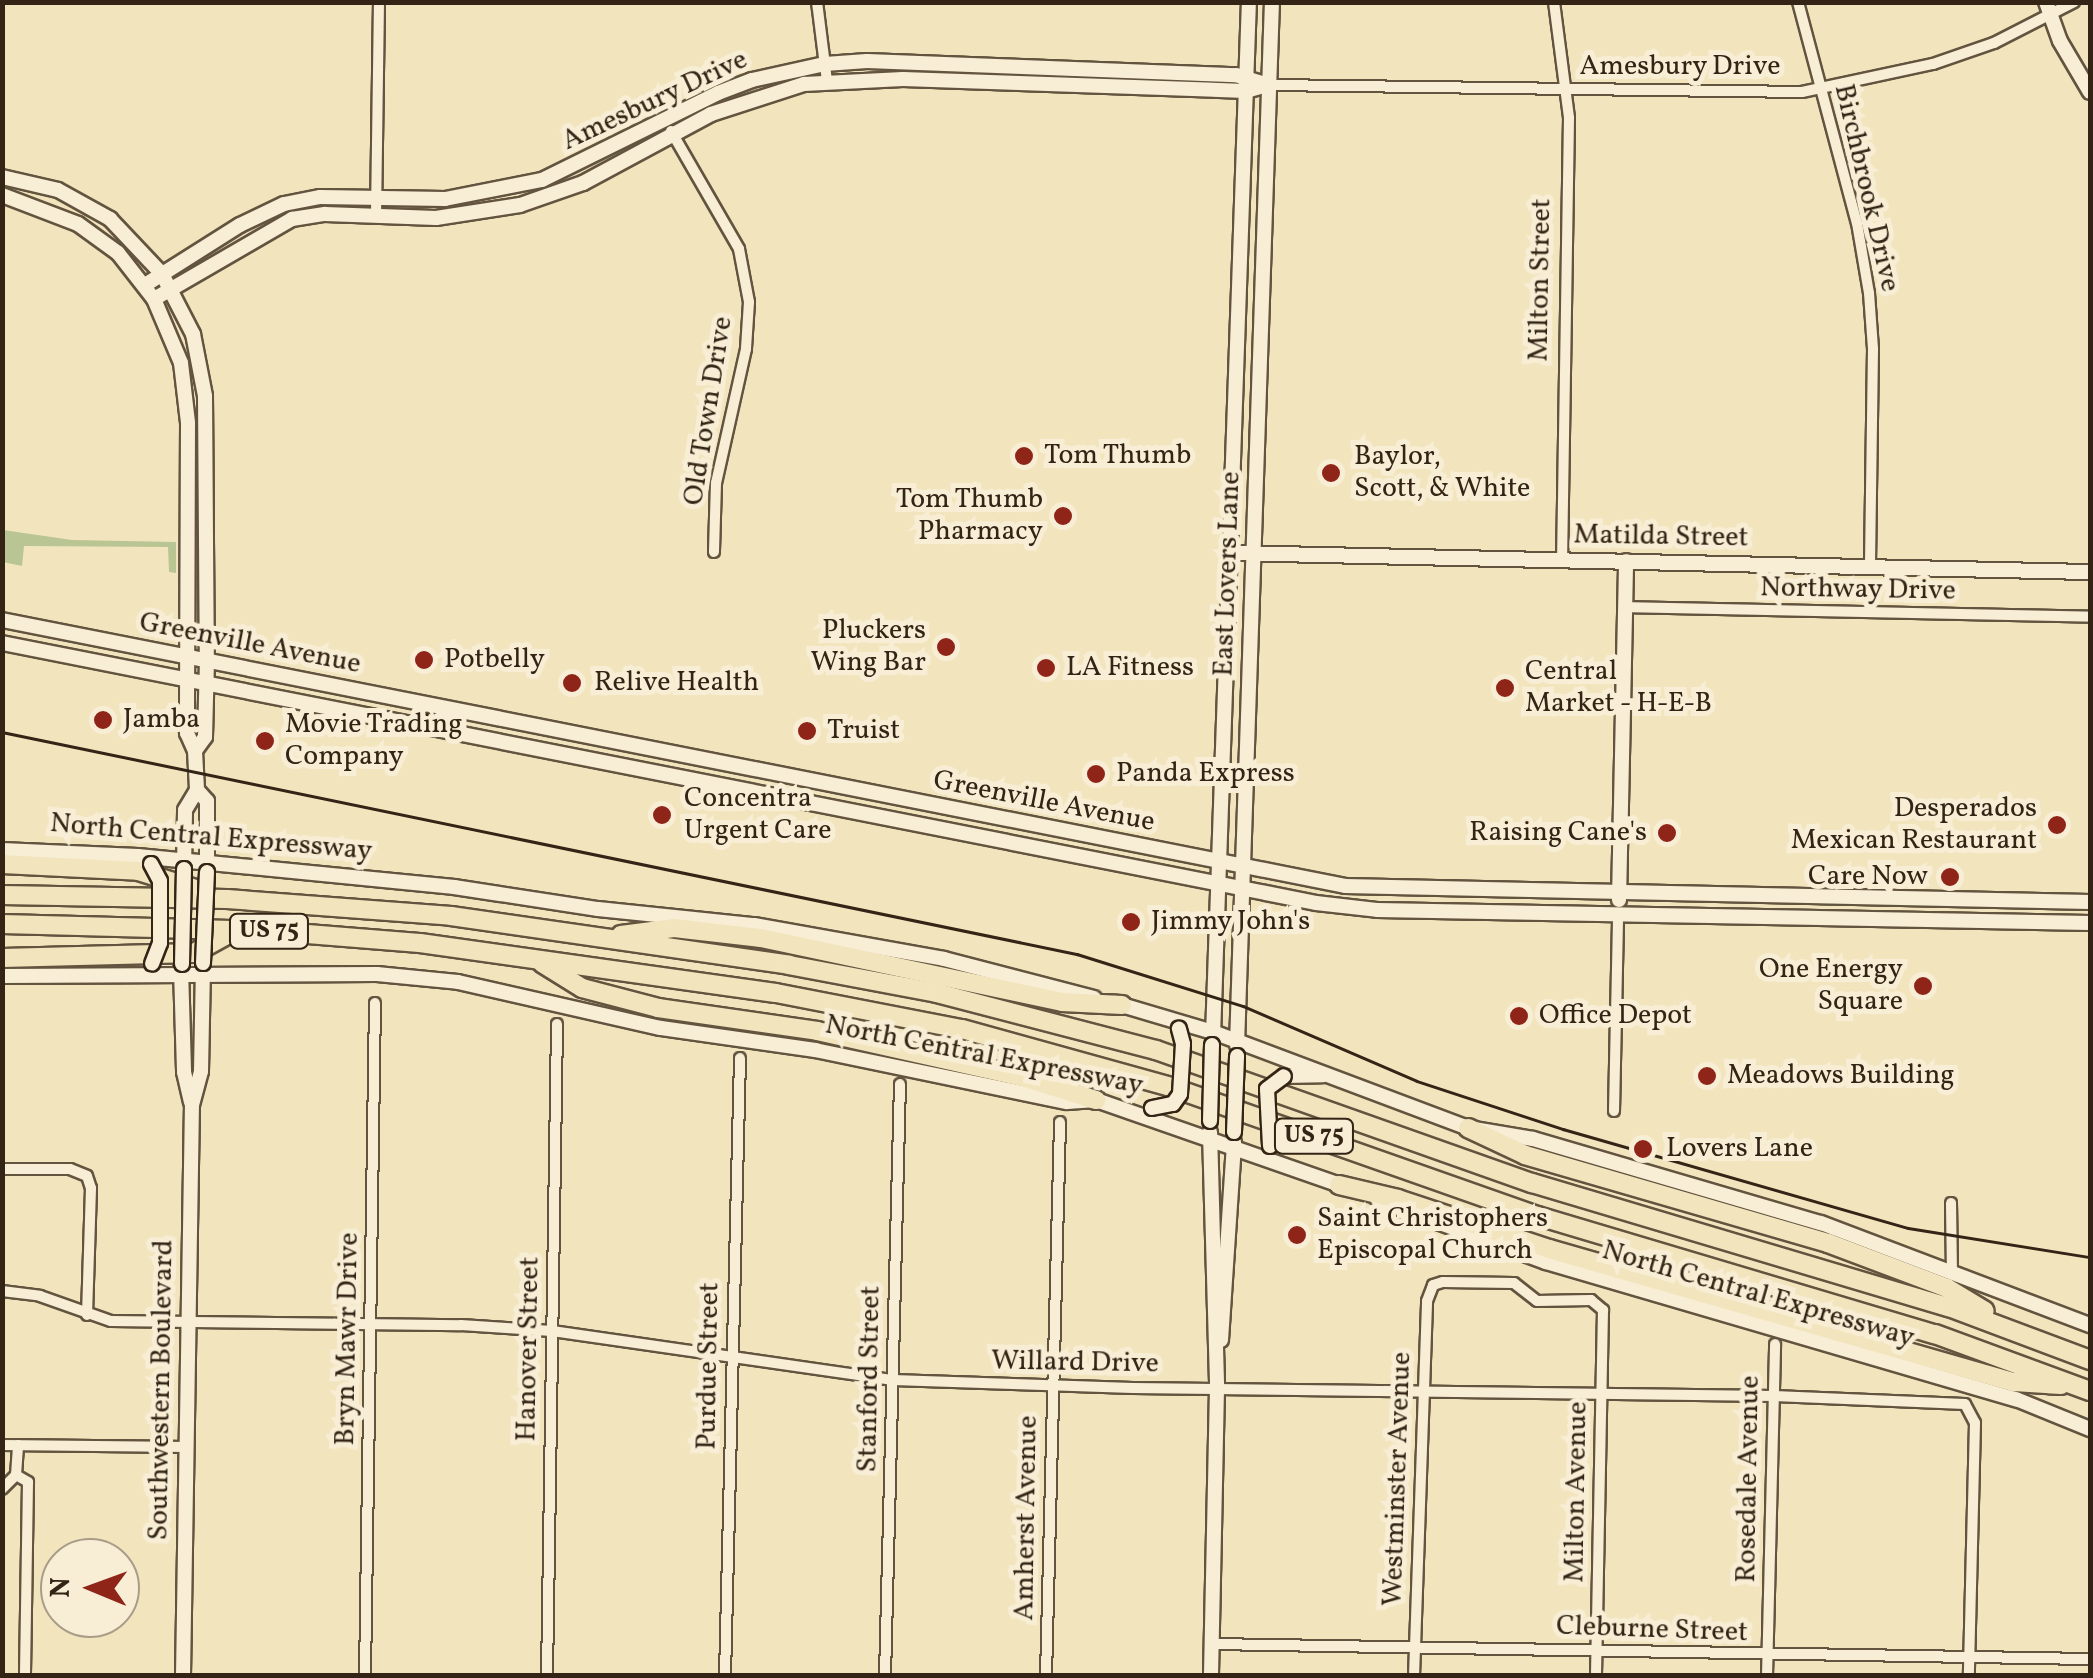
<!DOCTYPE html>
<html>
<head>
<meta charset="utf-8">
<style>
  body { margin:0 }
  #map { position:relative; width:2093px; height:1678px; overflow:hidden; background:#f2e5be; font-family:Vollkorn,serif }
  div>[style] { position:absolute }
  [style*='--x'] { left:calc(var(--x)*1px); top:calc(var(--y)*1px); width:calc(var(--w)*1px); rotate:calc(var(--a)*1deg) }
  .green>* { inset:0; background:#b9c592 }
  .roads { filter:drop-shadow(2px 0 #63543f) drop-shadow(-2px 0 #63543f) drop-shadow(0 2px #63543f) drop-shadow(0 -2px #63543f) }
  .street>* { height:10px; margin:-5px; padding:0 5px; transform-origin:5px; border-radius:5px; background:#f7eed5 }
  .secondary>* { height:14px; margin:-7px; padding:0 7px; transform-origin:7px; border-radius:7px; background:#f7eed5 }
  .highway>* { height:18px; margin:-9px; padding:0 9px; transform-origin:9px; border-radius:9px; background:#f2e5be }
  .tram>* { height:2.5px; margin:-1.25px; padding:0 1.25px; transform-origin:1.25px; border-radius:1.25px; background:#332415 }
  .bridges { filter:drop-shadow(2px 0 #332415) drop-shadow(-2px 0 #332415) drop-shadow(0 2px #332415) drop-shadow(0 -2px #332415) }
  .secondary-bridge>* { height:14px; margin:-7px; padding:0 7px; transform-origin:7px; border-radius:7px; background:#f7eed5 }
  .dots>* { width:28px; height:28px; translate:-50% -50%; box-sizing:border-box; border:5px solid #f7eed5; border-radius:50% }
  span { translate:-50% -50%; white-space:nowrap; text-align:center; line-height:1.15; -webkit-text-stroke:10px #f7eed5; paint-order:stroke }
  .shield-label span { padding:2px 8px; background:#f7eed5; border:2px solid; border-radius:8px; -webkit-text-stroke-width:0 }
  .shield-label { font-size:25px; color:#332415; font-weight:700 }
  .street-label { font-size:28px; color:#332415 }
  .poi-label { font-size:28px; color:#332415 }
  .left { translate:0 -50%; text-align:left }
  .right { translate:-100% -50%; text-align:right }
  .frame { position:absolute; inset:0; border:5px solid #332415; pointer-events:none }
  .north { position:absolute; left:40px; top:1538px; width:100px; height:100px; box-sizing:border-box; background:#f7eed5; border:2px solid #a99d88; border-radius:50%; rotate:271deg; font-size:28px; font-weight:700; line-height:40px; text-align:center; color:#332415 }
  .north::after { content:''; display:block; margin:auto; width:35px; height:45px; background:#8f2418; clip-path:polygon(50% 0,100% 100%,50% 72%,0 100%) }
</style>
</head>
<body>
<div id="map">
  <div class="green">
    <i style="clip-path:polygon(3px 530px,72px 540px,176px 542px,176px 573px,169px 572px,168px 547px,24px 546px,22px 566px,3px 562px)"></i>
  </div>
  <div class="roads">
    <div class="street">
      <i style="--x:817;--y:2;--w:80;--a:82.8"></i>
      <i style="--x:1554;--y:2;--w:117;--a:82.6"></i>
      <i style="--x:1569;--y:118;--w:442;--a:90.9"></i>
      <i style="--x:1798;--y:2;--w:229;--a:75.1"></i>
      <i style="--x:1857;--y:223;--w:71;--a:80.3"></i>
      <i style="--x:1869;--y:293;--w:56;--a:85.9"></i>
      <i style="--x:1873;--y:349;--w:218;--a:90.8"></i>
      <i style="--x:1269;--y:85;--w:533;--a:0.75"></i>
      <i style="--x:1802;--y:92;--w:134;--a:-12.1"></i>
      <i style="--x:1933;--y:64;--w:65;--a:-19"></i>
      <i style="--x:1994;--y:43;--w:90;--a:-27.1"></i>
      <i style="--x:671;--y:131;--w:136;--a:60"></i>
      <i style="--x:739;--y:249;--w:54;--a:79.3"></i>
      <i style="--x:749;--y:302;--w:47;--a:93.7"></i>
      <i style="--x:746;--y:349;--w:137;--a:102.6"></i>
      <i style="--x:716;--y:483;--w:69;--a:91.7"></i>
      <i style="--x:376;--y:216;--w:214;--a:-89.2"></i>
      <i style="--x:1625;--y:607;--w:465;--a:1.2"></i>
      <i style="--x:1614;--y:1111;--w:198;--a:-88.8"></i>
      <i style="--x:2;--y:1169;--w:68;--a:0"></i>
      <i style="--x:70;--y:1169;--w:18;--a:22"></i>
      <i style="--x:87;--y:1176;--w:13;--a:72"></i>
      <i style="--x:91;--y:1188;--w:127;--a:91.8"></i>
      <i style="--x:1951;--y:1203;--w:70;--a:89.2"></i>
      <i style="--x:2;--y:1291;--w:38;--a:7"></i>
      <i style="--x:40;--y:1296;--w:75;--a:19.4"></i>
      <i style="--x:111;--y:1321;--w:350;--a:0.7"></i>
      <i style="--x:461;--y:1325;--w:91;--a:3.8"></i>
      <i style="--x:552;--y:1331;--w:345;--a:8.2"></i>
      <i style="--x:893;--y:1380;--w:240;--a:1.9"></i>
      <i style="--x:1133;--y:1388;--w:641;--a:0.72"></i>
      <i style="--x:1774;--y:1396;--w:191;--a:2.4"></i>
      <i style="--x:1965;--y:1404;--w:21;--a:62"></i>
      <i style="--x:1975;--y:1423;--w:253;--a:91.4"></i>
      <i style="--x:2;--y:1445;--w:185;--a:0.6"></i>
      <i style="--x:16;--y:1475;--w:14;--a:30"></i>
      <i style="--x:28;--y:1482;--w:194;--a:90.9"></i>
      <i style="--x:2;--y:1489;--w:20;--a:-45"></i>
      <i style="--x:16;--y:1475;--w:30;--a:-86"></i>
      <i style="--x:1212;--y:1644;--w:878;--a:0.98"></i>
      <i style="--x:365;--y:1676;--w:673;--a:-89.15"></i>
      <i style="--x:547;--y:1676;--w:652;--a:-89.12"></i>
      <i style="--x:725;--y:1676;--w:618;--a:-88.61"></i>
      <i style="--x:885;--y:1676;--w:592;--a:-88.55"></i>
      <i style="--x:1046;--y:1676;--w:554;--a:-88.55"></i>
      <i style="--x:1414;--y:1676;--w:375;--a:-88"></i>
      <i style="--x:1427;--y:1301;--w:17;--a:-69"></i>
      <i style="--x:1433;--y:1285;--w:10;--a:-17"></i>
      <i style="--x:1443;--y:1282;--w:71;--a:0.8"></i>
      <i style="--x:1514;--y:1283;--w:29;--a:38"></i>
      <i style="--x:1537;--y:1301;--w:54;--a:-1.1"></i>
      <i style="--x:1591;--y:1300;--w:16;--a:40"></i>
      <i style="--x:1603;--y:1310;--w:366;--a:91.1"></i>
      <i style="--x:1767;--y:1676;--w:332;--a:-88.6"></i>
    </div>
    <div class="secondary">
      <i style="--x:2046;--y:2;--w:41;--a:70.3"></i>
      <i style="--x:2060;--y:41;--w:59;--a:59.5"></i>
      <i style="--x:2;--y:177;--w:57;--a:13.1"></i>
      <i style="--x:58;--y:190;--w:60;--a:29.1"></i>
      <i style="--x:110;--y:219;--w:76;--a:46.6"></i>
      <i style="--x:162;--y:274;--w:68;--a:62.7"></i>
      <i style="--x:193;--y:334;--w:63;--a:79"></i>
      <i style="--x:205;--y:396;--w:264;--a:89.6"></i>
      <i style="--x:207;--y:660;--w:77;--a:91.5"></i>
      <i style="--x:205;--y:737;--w:17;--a:126"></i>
      <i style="--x:2;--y:195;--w:81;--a:20.9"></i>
      <i style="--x:78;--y:224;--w:49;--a:35.9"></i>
      <i style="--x:118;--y:253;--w:58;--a:52"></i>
      <i style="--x:154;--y:299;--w:69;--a:67.1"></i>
      <i style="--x:181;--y:363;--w:60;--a:83.3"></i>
      <i style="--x:188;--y:423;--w:310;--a:90.2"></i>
      <i style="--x:187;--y:733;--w:20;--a:66"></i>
      <i style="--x:195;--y:751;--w:39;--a:87"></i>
      <i style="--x:197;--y:790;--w:15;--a:48"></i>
      <i style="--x:207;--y:801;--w:70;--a:90"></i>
      <i style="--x:145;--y:285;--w:112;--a:-32.3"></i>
      <i style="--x:240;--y:225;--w:49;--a:-25.5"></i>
      <i style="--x:284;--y:204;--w:37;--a:-11"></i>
      <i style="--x:320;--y:197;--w:125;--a:0.9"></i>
      <i style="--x:445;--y:199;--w:99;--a:-11.1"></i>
      <i style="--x:542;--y:180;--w:196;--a:-26.3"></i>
      <i style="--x:718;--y:93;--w:36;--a:-21"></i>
      <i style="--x:752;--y:80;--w:75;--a:-12.4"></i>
      <i style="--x:825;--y:64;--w:42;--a:-4.1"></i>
      <i style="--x:867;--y:61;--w:369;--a:2.2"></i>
      <i style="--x:1236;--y:75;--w:34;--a:17"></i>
      <i style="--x:154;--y:299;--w:160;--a:-30.1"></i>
      <i style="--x:292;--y:219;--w:33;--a:-9"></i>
      <i style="--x:325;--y:214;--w:111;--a:2.1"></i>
      <i style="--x:436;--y:218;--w:85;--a:-8.8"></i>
      <i style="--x:520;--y:205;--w:67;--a:-19.2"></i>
      <i style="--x:583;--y:183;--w:145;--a:-28.3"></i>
      <i style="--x:711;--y:114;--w:98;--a:-17.9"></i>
      <i style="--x:804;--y:84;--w:99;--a:-2.9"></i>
      <i style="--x:903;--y:79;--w:343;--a:2"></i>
      <i style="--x:1246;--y:91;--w:22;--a:-16"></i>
      <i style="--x:1231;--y:553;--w:859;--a:1.27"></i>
      <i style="--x:2;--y:620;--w:1369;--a:11.2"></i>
      <i style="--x:1345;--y:886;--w:745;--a:1.23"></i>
      <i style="--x:2;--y:643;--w:1339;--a:11.19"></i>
      <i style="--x:1316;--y:903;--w:61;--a:6.5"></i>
      <i style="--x:1377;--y:910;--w:713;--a:1.04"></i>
      <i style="--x:2;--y:850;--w:136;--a:2.5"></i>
      <i style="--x:138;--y:856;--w:318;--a:5.6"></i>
      <i style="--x:454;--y:887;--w:146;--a:8.7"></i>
      <i style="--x:598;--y:909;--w:157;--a:5.9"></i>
      <i style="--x:754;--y:925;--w:193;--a:10.1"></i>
      <i style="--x:944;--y:959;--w:155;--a:14.6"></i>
      <i style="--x:184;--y:869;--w:59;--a:-89"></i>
      <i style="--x:185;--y:810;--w:23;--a:-59"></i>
      <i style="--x:1619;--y:900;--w:339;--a:-88.8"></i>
      <i style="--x:181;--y:969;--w:103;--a:88.3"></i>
      <i style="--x:184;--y:1072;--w:31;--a:77"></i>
      <i style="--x:2;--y:976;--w:375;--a:-0.3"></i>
      <i style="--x:377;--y:974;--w:81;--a:5.6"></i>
      <i style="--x:458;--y:982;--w:208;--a:12.8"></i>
      <i style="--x:661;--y:1028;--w:156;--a:8.1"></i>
      <i style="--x:815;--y:1050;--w:257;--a:11.7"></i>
      <i style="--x:1067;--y:1102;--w:29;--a:-4"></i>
      <i style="--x:1096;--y:1100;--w:267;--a:19.2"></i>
      <i style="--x:1115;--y:1003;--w:102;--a:16.5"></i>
      <i style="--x:1213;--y:1032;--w:272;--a:20.6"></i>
      <i style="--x:1468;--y:1128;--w:66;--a:9.6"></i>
      <i style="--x:1533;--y:1139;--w:300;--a:16.3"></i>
      <i style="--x:1821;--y:1223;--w:288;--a:20.8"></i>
      <i style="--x:1213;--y:1036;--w:1035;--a:-88.01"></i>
      <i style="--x:1237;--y:1045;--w:1044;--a:-88.08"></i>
      <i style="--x:1284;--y:1076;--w:39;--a:-1"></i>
      <i style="--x:1210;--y:1132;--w:256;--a:88.4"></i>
      <i style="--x:1217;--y:1388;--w:288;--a:91.2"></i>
      <i style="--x:1378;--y:1200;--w:179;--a:20.3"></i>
      <i style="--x:1546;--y:1262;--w:490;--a:16.3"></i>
      <i style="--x:2016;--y:1399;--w:80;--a:22.1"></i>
      <i style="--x:1221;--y:1340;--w:198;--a:-86.2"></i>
      <i style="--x:183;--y:1676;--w:571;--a:-89.1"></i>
      <i style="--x:192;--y:1105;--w:35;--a:-75"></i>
      <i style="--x:201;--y:1071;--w:103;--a:-88.9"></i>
    </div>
    <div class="highway">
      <i style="--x:2;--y:864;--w:136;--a:2.9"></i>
      <i style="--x:138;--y:871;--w:64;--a:17.3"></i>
      <i style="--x:2;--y:895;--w:225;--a:1"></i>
      <i style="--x:227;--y:899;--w:225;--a:4.3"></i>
      <i style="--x:451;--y:916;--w:342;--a:8.2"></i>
      <i style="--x:789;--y:965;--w:151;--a:10.7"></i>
      <i style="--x:937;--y:993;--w:226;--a:14.6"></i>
      <i style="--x:1156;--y:1050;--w:399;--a:19.5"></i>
      <i style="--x:1532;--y:1183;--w:435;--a:16.6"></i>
      <i style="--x:1949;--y:1307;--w:151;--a:20.6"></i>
      <i style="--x:2;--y:924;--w:268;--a:1.5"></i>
      <i style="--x:270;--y:931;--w:150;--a:4.6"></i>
      <i style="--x:420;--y:943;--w:359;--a:8"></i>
      <i style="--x:776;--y:993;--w:189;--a:11"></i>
      <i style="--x:962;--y:1029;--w:217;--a:15.5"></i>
      <i style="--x:1171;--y:1087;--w:389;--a:19.4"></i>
      <i style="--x:1538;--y:1216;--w:414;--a:16.6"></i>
      <i style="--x:1935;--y:1334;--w:165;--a:20.2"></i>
      <i style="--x:621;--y:935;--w:53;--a:-7.5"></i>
      <i style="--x:674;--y:928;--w:88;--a:6.6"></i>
      <i style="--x:761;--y:938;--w:308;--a:12"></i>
      <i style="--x:1062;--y:1002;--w:60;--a:2.9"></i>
      <i style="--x:2;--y:958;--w:192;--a:-1.5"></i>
      <i style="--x:194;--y:953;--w:48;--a:-28.7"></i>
      <i style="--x:542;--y:963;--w:47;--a:32"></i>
      <i style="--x:582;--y:988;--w:79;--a:14.7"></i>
      <i style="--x:658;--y:1008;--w:161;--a:8.2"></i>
      <i style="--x:817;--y:1031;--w:207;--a:12.6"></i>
      <i style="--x:1019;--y:1076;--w:81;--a:17.3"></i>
      <i style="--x:1468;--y:1128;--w:63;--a:25.3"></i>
      <i style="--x:1525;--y:1155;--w:316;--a:16.2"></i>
      <i style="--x:1828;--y:1243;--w:127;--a:20.7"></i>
      <i style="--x:1947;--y:1288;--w:44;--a:31.2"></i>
      <i style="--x:1339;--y:1185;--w:61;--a:13.3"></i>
      <i style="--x:1398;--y:1199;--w:159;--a:18.3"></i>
      <i style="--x:1549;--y:1249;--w:484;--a:16"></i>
      <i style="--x:2014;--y:1382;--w:47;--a:3.7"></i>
    </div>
  </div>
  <div class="tram">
    <i style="--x:2;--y:732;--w:1098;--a:11.67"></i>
    <i style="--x:1077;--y:954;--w:174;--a:17.4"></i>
    <i style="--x:1243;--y:1006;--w:189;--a:23.3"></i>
    <i style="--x:1417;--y:1081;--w:154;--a:18.2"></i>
    <i style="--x:1563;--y:1129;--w:359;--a:16"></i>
    <i style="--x:1908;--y:1228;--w:184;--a:9.1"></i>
  </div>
  <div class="bridges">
    <div class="secondary-bridge">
      <i style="--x:151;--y:864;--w:19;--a:62"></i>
      <i style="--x:160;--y:881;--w:62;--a:90"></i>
      <i style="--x:160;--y:943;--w:22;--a:111"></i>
      <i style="--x:203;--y:963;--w:91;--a:-87.5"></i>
      <i style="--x:182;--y:964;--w:95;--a:-88.8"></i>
      <i style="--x:1152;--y:1108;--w:21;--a:-11"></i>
      <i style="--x:1173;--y:1104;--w:12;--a:-55"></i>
      <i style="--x:1180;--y:1094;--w:50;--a:-86.6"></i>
      <i style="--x:1183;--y:1044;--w:16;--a:-105"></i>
      <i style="--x:1210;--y:1121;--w:76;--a:-88.5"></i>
      <i style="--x:1234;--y:1132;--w:76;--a:-87.7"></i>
      <i style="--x:1270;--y:1146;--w:57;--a:-93"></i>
      <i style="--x:1267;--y:1089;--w:21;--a:-37"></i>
    </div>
  </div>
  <div class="dots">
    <i style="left:1024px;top:456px;background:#8f2418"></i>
    <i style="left:1331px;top:473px;background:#8f2418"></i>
    <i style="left:1063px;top:516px;background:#8f2418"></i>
    <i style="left:946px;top:647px;background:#8f2418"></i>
    <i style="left:424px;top:660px;background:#8f2418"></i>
    <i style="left:1046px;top:668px;background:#8f2418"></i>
    <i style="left:572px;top:683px;background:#8f2418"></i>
    <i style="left:1505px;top:688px;background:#8f2418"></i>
    <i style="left:103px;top:720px;background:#8f2418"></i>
    <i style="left:807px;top:731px;background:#8f2418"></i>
    <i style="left:265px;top:741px;background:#8f2418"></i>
    <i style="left:1096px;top:774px;background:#8f2418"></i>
    <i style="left:662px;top:815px;background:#8f2418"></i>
    <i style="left:2057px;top:825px;background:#8f2418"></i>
    <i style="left:1667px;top:833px;background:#8f2418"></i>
    <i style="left:1950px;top:877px;background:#8f2418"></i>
    <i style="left:1131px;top:922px;background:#8f2418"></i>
    <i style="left:1923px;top:986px;background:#8f2418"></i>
    <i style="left:1519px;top:1016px;background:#8f2418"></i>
    <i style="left:1707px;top:1076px;background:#8f2418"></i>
    <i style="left:1643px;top:1149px;background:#8f2418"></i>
    <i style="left:1297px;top:1235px;background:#8f2418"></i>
  </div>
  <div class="shield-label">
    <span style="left:269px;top:931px">US 75</span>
    <span style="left:1314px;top:1136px">US 75</span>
  </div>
  <div class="street-label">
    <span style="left:1680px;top:67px">Amesbury Drive</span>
    <span style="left:655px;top:101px;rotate:-25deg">Amesbury Drive</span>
    <span style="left:1866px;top:188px;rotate:77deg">Birchbrook Drive</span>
    <span style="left:1541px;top:280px;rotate:-89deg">Milton Street</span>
    <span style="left:709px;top:411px;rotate:-81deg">Old Town Drive</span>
    <span style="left:1661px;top:537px;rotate:1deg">Matilda Street</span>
    <span style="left:1228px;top:574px;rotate:-88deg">East Lovers Lane</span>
    <span style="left:1858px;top:590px;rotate:1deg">Northway Drive</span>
    <span style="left:250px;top:644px;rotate:11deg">Greenville Avenue</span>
    <span style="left:1044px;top:802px;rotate:11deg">Greenville Avenue</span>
    <span style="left:211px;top:838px;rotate:5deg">North Central Expressway</span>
    <span style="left:984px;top:1056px;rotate:11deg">North Central Expressway</span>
    <span style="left:1758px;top:1295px;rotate:16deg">North Central Expressway</span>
    <span style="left:348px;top:1339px;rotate:-89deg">Bryn Mawr Drive</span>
    <span style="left:529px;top:1349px;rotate:-89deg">Hanover Street</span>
    <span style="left:1075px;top:1363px;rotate:1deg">Willard Drive</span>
    <span style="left:709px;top:1366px;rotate:-89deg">Purdue Street</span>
    <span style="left:870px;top:1379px;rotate:-89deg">Stanford Street</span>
    <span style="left:162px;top:1390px;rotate:-89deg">Southwestern Boulevard</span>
    <span style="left:1398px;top:1479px;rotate:-88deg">Westminster Avenue</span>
    <span style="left:1749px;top:1479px;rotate:-89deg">Rosedale Avenue</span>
    <span style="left:1577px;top:1492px;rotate:-89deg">Milton Avenue</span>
    <span style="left:1027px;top:1518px;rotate:-89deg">Amherst Avenue</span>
    <span style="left:1652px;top:1630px;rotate:2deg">Cleburne Street</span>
  </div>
  <div class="poi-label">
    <span class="left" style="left:1044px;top:456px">Tom Thumb</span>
    <span class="left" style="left:1354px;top:473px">Baylor,<br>Scott, &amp; White</span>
    <span class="right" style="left:1043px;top:516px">Tom Thumb<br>Pharmacy</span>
    <span class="right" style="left:926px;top:647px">Pluckers<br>Wing Bar</span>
    <span class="left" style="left:444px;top:660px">Potbelly</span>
    <span class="left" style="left:1066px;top:668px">LA Fitness</span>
    <span class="left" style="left:1525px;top:688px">Central<br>Market - H-E-B</span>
    <span class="left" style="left:594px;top:683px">Relive Health</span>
    <span class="left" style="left:123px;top:720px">Jamba</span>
    <span class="left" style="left:285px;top:741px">Movie Trading<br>Company</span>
    <span class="left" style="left:827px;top:731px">Truist</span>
    <span class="left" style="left:1116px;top:774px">Panda Express</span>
    <span class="left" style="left:684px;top:815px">Concentra<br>Urgent Care</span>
    <span class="right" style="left:2037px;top:825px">Desperados<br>Mexican Restaurant</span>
    <span class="right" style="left:1647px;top:833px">Raising Cane's</span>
    <span class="right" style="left:1928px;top:877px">Care Now</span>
    <span class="left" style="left:1151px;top:922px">Jimmy John's</span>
    <span class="right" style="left:1903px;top:986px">One Energy<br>Square</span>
    <span class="left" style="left:1539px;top:1016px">Office Depot</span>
    <span class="left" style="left:1727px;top:1076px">Meadows Building</span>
    <span class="left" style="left:1666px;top:1149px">Lovers Lane</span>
    <span class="left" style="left:1317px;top:1235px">Saint Christophers<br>Episcopal Church</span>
  </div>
  <div class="frame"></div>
  <div class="north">N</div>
</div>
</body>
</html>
